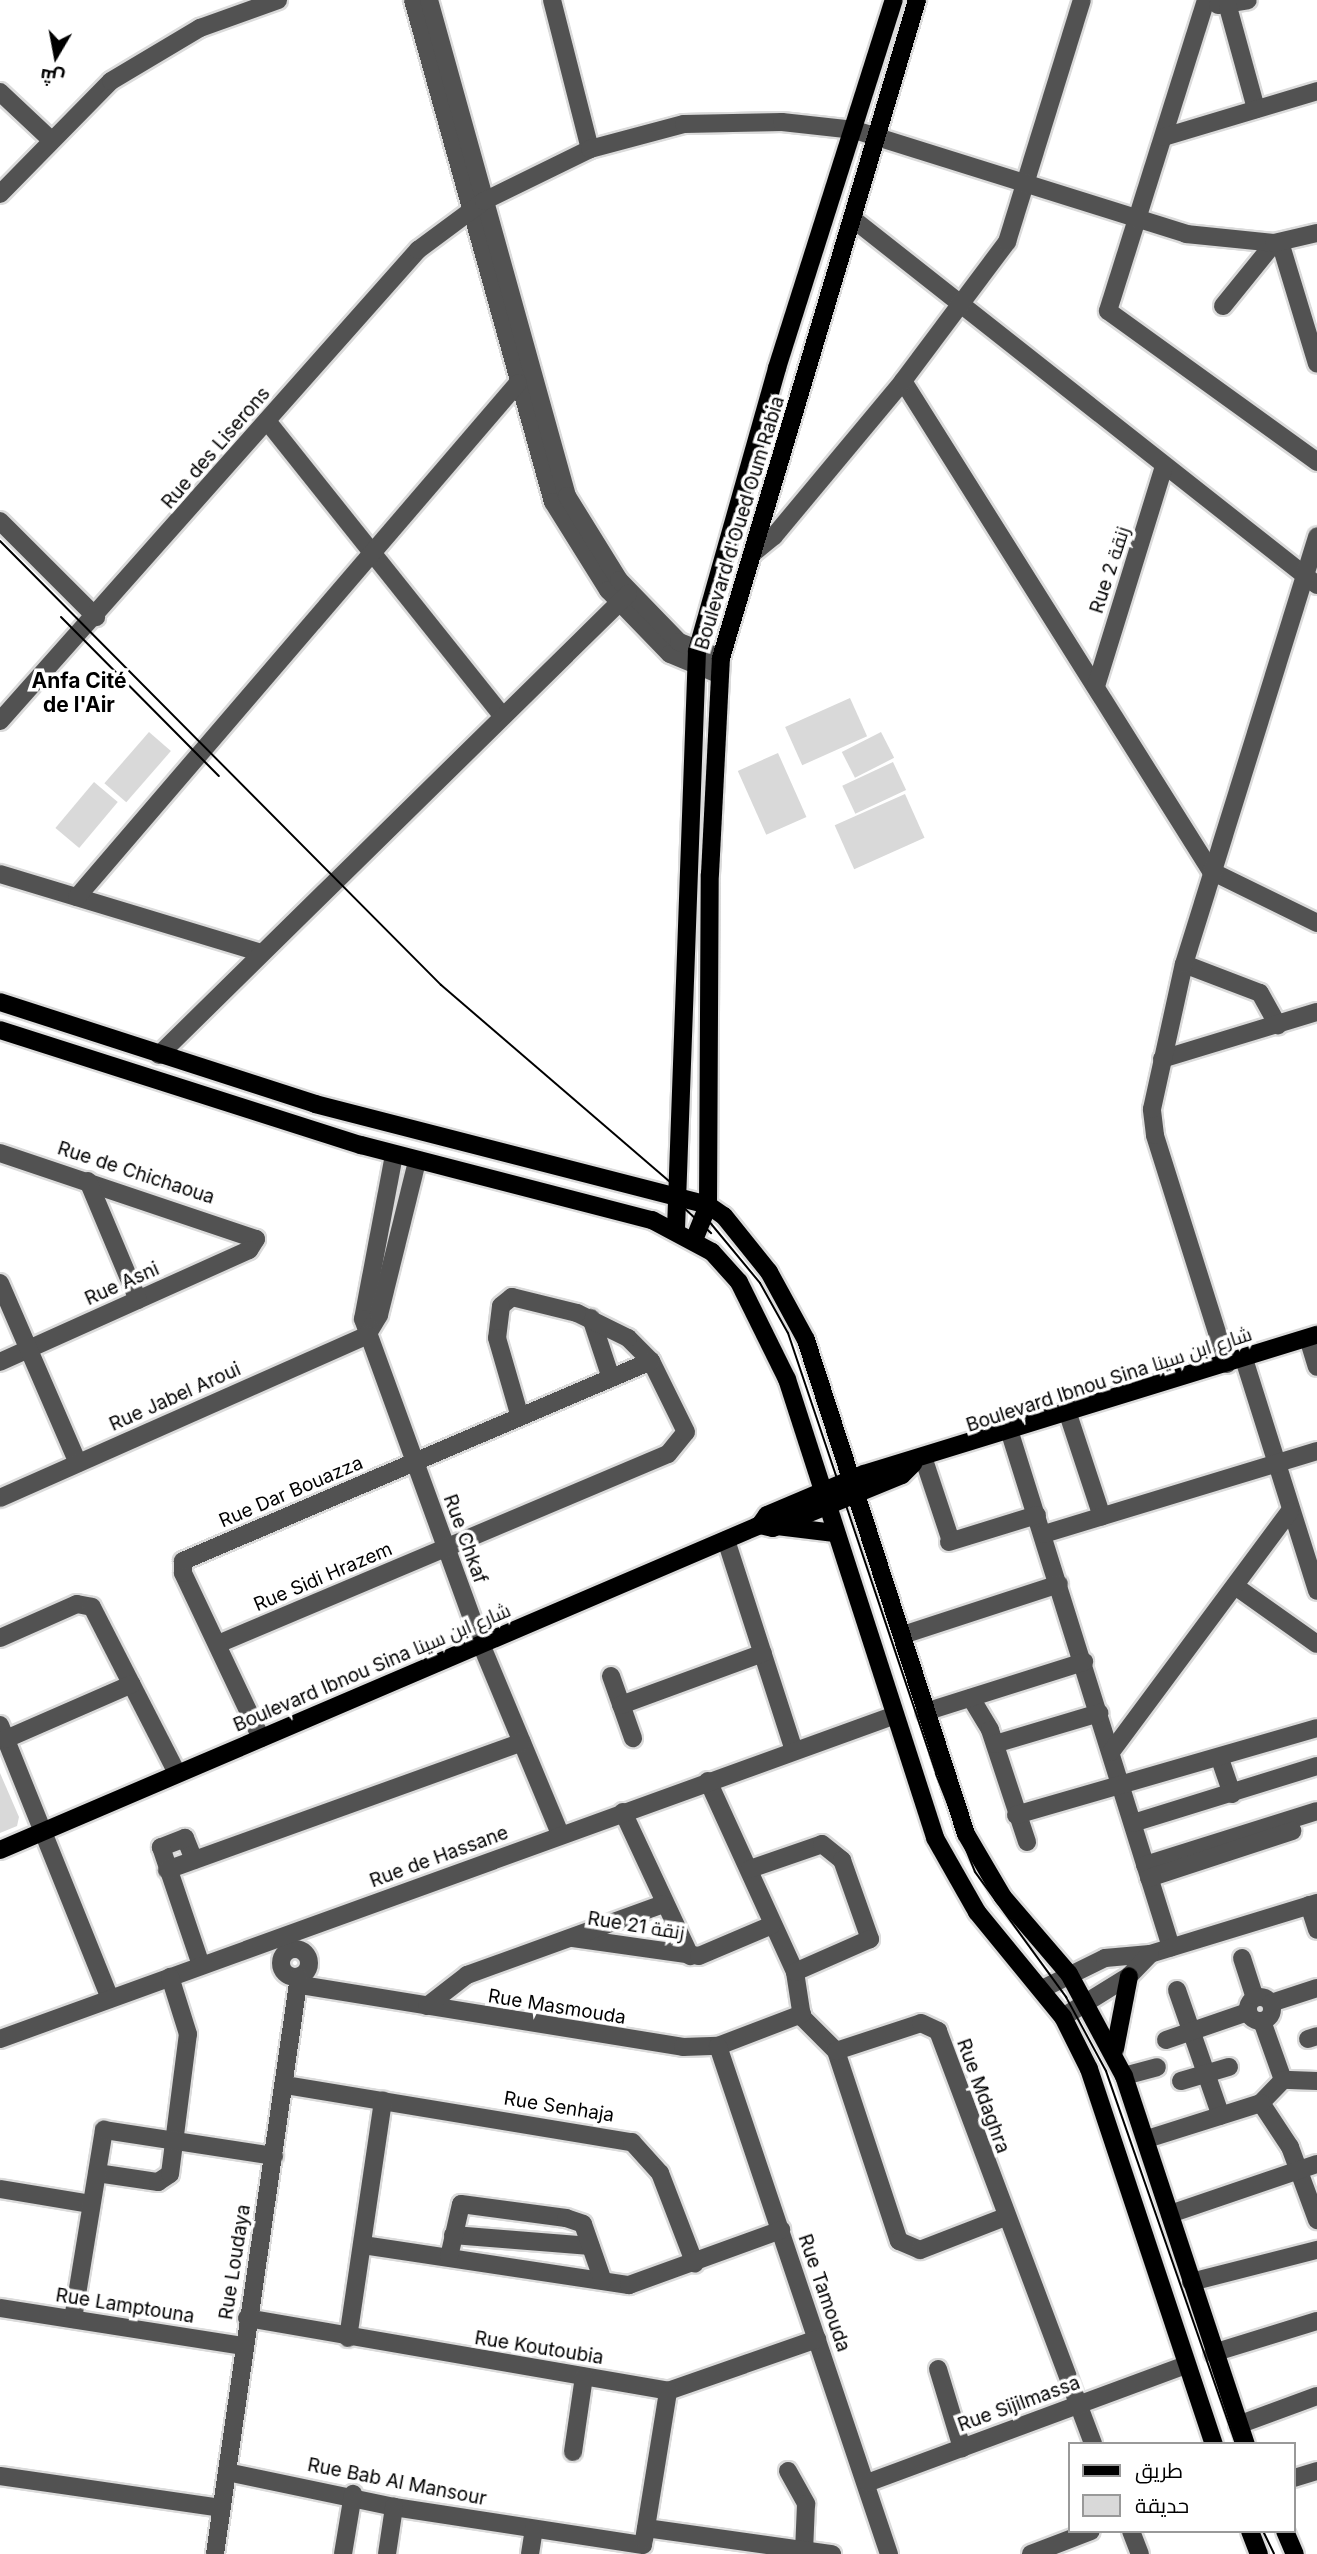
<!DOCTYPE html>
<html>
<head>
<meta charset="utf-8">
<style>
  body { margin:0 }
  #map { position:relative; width:1317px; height:2554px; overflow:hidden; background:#fff; font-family:Inter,Cairo,sans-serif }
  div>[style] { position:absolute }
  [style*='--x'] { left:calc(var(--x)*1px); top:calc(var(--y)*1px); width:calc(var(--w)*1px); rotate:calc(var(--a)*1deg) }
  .green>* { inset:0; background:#d9d9d9; transform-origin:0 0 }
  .roads { filter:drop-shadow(2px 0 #dbdbdb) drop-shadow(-2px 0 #dbdbdb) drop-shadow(0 2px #dbdbdb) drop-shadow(0 -2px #dbdbdb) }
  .minor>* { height:18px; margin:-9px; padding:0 9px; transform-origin:9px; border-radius:9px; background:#525252 }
  .minor>.ring { margin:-9px; padding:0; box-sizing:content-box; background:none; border:18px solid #525252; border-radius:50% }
  .major>* { height:18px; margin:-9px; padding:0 9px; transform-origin:9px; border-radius:9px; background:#000 }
  .tram>* { height:2px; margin:-1px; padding:0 1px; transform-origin:1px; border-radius:1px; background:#000 }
  span { translate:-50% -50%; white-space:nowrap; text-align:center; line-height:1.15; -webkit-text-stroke:7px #fff; paint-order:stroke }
  .street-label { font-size:19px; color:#000 }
  .neighbourhood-label { font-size:21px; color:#000; font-weight:700 }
  .legend { position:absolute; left:1068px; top:2442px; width:228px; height:91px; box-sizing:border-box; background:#fff; border:2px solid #999; margin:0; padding:9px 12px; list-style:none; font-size:21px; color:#000 }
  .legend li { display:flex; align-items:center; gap:14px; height:35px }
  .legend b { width:35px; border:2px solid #999 }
  .north { position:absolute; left:21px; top:21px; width:70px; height:70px; -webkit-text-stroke:5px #fff; paint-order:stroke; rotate:190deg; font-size:19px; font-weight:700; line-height:28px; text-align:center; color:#000 }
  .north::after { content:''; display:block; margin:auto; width:24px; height:32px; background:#000; clip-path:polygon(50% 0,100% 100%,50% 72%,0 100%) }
</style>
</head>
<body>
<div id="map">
  <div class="green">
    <i style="left:850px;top:698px;width:42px;height:71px;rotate:66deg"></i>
    <i style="left:149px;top:732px;width:29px;height:68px;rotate:41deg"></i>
    <i style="left:881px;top:732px;width:29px;height:44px;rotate:63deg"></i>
    <i style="left:778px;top:753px;width:70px;height:44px;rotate:66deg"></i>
    <i style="left:893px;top:762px;width:31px;height:56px;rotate:65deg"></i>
    <i style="left:94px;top:782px;width:31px;height:60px;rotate:40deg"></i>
    <i style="left:905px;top:794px;width:48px;height:77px;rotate:66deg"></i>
    <i style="clip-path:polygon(0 1773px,19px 1817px,17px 1826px,0 1833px)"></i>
  </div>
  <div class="roads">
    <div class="minor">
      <i style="--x:413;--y:0;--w:521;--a:74.42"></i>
      <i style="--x:553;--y:502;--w:104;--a:58"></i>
      <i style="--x:608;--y:590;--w:89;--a:45.9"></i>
      <i style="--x:670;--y:654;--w:52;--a:22.6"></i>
      <i style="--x:429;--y:0;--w:515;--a:74.45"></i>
      <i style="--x:567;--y:496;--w:99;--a:58.2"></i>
      <i style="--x:619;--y:580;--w:86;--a:45.9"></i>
      <i style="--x:679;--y:642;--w:45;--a:20.9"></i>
      <i style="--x:552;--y:0;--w:154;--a:75.7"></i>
      <i style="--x:1206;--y:0;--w:326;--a:107.5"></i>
      <i style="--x:1108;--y:311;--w:258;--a:35.8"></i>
      <i style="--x:1218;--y:5;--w:30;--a:-9"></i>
      <i style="--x:1228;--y:7;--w:106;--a:74.6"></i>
      <i style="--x:0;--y:92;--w:69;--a:43.2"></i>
      <i style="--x:1164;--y:137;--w:160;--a:-16.7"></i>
      <i style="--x:0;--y:194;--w:158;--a:-45.5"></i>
      <i style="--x:111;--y:81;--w:104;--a:-30.8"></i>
      <i style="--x:200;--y:28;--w:83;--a:-19.7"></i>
      <i style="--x:853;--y:219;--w:591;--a:38.27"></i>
      <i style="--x:1280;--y:242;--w:127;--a:73.1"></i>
      <i style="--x:1223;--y:306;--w:81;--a:-51"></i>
      <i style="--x:903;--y:381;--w:579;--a:57.85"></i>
      <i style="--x:1211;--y:871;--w:118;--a:26.1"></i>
      <i style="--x:267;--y:421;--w:375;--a:51.4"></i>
      <i style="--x:0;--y:521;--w:136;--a:45"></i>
      <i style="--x:752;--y:554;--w:28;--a:-39"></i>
      <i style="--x:774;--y:536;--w:202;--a:-50.2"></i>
      <i style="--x:903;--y:381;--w:174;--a:-53.2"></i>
      <i style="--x:1007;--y:242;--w:253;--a:-72.8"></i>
      <i style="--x:1096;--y:686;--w:229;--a:-72.8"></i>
      <i style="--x:0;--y:721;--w:630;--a:-48.41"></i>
      <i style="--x:418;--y:250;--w:82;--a:-36.6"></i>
      <i style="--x:484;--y:201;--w:118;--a:-26.1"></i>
      <i style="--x:590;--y:149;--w:97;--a:-14.9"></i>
      <i style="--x:684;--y:124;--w:98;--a:-1.2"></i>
      <i style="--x:782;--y:122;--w:73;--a:6.3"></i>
      <i style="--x:855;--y:130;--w:347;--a:17.4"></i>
      <i style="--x:1186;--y:234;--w:88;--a:5.8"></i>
      <i style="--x:1274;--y:243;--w:44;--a:-13.1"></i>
      <i style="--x:0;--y:874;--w:273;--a:16.8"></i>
      <i style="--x:77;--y:897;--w:677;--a:-49.37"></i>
      <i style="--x:1184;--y:964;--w:81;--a:20.9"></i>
      <i style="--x:1260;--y:993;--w:37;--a:61"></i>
      <i style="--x:159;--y:1055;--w:658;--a:-44.51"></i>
      <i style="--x:1162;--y:1059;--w:162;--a:-16.9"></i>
      <i style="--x:0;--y:1153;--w:270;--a:18.6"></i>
      <i style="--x:256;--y:1239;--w:13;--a:122"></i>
      <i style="--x:249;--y:1250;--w:273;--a:155.8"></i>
      <i style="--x:394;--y:1155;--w:167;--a:100.7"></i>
      <i style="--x:363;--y:1319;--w:346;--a:70"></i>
      <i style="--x:481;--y:1644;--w:206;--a:67.4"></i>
      <i style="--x:88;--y:1181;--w:129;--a:67.2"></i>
      <i style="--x:0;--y:1283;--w:196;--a:66.6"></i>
      <i style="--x:591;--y:1318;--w:63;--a:71.6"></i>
      <i style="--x:367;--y:1335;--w:23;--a:-59"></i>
      <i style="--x:379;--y:1315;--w:159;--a:-76.1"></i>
      <i style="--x:1308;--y:1338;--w:30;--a:73"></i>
      <i style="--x:1244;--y:1359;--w:243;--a:72.5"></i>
      <i style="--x:1227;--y:1364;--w:240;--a:-107.5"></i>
      <i style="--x:1155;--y:1135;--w:26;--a:-97"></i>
      <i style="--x:1152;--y:1109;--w:148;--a:-77.6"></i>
      <i style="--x:1184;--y:964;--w:448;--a:-72.7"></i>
      <i style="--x:1068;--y:1414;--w:108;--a:71.7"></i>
      <i style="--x:1010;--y:1433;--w:539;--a:72.61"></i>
      <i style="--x:924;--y:1460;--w:85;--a:71.6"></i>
      <i style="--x:0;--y:1498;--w:402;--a:-23.9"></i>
      <i style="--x:1044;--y:1534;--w:285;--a:-16.9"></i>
      <i style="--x:726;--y:1540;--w:221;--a:72.1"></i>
      <i style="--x:949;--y:1542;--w:92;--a:-17.1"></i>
      <i style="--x:1235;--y:1586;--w:100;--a:35.3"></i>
      <i style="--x:903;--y:1635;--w:164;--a:-18.1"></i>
      <i style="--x:0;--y:1638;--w:84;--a:-23.8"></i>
      <i style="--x:77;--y:1604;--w:15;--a:11"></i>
      <i style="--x:92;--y:1607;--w:186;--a:62.9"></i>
      <i style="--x:218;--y:1644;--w:488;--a:-22.9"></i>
      <i style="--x:668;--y:1454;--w:28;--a:-51"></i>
      <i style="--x:686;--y:1432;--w:79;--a:-116.2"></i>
      <i style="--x:651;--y:1361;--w:33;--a:-135"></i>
      <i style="--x:628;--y:1338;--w:57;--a:-153.9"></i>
      <i style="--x:577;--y:1313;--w:67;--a:-166.2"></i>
      <i style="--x:512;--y:1297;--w:14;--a:141"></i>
      <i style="--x:501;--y:1306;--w:32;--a:97"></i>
      <i style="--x:497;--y:1338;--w:82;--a:73.8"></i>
      <i style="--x:611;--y:1676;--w:66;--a:70.5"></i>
      <i style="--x:971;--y:1698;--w:37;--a:59"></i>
      <i style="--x:990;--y:1730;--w:118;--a:71.7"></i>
      <i style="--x:621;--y:1705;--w:151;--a:-20.1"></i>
      <i style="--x:925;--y:1712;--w:167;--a:-17.5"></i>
      <i style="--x:0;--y:1725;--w:295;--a:68.1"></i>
      <i style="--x:261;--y:1738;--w:183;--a:-115.3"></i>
      <i style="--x:183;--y:1573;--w:12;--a:-90"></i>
      <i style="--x:183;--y:1561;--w:509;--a:-23.14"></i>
      <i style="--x:6;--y:1739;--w:137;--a:-23.6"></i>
      <i style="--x:995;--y:1744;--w:109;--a:-16.6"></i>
      <i style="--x:1111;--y:1752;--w:300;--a:-53.4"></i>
      <i style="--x:1220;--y:1759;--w:37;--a:71"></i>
      <i style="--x:708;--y:1781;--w:210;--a:65.5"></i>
      <i style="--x:795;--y:1972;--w:46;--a:81.2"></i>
      <i style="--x:802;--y:2017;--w:48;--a:45"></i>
      <i style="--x:836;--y:2051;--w:200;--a:71.7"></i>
      <i style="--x:899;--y:2241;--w:23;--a:23"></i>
      <i style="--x:920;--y:2250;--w:91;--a:-21.2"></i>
      <i style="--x:623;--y:1812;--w:159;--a:65"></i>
      <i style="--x:1016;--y:1815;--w:313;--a:-16.1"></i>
      <i style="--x:1133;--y:1823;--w:193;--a:-17.2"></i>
      <i style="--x:194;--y:1860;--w:24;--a:-112"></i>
      <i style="--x:185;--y:1838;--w:26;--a:159"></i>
      <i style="--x:161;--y:1847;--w:125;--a:71.3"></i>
      <i style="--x:1145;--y:1865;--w:180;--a:-17.4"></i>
      <i style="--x:750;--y:1869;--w:76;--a:-19.1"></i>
      <i style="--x:822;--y:1844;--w:26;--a:39"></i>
      <i style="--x:842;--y:1860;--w:84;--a:70.5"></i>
      <i style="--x:870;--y:1939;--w:82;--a:156.3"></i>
      <i style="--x:167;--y:1870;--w:377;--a:-19.8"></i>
      <i style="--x:1149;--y:1878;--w:151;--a:-18.2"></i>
      <i style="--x:1309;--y:1905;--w:26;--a:72"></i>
      <i style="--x:573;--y:1938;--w:127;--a:8.1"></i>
      <i style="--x:699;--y:1956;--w:79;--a:-23"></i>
      <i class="ring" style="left:281px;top:1949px;width:10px;height:10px"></i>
      <i style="--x:1242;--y:1958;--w:42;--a:72"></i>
      <i style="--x:301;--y:1985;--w:387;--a:9.2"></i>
      <i style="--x:683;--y:2047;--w:35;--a:-2"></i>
      <i style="--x:718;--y:2046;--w:90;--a:-20.9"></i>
      <i style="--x:1044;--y:1988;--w:68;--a:-26.2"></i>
      <i style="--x:1105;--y:1958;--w:45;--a:-5.1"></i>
      <i style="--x:1150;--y:1954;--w:175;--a:-17"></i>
      <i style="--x:1177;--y:1990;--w:133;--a:70.8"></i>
      <i class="ring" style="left:1248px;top:1997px;width:6px;height:6px"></i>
      <i style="--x:1271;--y:2003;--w:48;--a:-18.1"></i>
      <i style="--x:427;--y:2006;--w:51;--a:-37.8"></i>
      <i style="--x:467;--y:1975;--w:208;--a:-19.9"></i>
      <i style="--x:1063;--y:2017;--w:78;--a:-31.8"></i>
      <i style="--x:1129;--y:1976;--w:30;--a:-46"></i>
      <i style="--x:1262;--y:2021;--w:63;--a:70.4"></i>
      <i style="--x:0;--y:2039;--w:950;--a:-19.89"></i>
      <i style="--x:1308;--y:2039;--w:9;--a:-18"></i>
      <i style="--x:1166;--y:2040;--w:87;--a:-18.9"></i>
      <i style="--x:718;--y:2046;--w:536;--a:71.4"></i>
      <i style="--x:836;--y:2051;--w:89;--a:-18.2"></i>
      <i style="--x:921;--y:2023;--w:19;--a:25"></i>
      <i style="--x:938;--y:2031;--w:441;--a:69.4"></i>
      <i style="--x:1124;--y:2076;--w:34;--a:-15"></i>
      <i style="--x:1181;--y:2081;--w:50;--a:-16.3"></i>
      <i style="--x:1317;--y:2081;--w:34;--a:-178"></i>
      <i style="--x:1283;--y:2080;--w:32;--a:134"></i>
      <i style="--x:1261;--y:2103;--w:53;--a:56.6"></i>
      <i style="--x:1290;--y:2147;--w:78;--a:69.7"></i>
      <i style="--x:286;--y:2085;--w:351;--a:9.4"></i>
      <i style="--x:632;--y:2142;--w:42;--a:47.9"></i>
      <i style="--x:660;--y:2173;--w:97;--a:69"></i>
      <i style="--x:1147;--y:2139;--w:120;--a:-17.5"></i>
      <i style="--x:97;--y:2173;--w:62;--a:8.4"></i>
      <i style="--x:158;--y:2182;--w:14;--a:-34"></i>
      <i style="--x:170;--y:2174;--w:141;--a:-82.7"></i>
      <i style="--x:188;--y:2034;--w:60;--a:-107.5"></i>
      <i style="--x:0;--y:2189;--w:92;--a:9.4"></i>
      <i style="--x:1170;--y:2214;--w:155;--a:-18.8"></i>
      <i style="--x:453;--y:2235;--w:138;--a:4.6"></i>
      <i style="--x:363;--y:2245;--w:269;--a:8.6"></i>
      <i style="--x:629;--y:2285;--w:162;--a:-19.9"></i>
      <i style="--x:449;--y:2257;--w:54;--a:-77.2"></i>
      <i style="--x:461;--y:2204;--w:106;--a:7.6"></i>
      <i style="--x:566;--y:2218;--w:18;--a:19"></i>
      <i style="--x:583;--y:2224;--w:60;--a:70.7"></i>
      <i style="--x:1191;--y:2282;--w:130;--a:-14.3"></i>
      <i style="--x:0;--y:2308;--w:246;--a:8.9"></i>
      <i style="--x:247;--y:2318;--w:427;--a:9.8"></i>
      <i style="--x:668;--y:2391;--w:158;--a:-19.2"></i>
      <i style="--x:73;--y:2319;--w:192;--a:-80.7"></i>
      <i style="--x:104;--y:2130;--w:172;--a:8.7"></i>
      <i style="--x:348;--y:2338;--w:240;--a:-81.6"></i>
      <i style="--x:1213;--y:2353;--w:109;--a:-17.1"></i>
      <i style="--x:938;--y:2369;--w:83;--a:73.1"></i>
      <i style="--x:1238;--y:2425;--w:84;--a:-20.2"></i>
      <i style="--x:573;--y:2452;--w:76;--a:-81.7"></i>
      <i style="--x:788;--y:2471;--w:38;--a:61"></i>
      <i style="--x:806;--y:2504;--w:47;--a:92.4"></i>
      <i style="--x:227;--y:2472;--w:171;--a:11.8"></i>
      <i style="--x:394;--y:2507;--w:252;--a:8.7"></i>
      <i style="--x:0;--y:2476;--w:223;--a:8.2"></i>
      <i style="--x:1294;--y:2478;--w:24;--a:-17"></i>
      <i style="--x:867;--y:2483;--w:340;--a:-20.3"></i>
      <i style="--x:646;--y:2528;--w:188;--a:8"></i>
      <i style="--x:1131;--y:2531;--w:25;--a:69"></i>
      <i style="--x:644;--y:2540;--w:151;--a:-80.8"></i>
      <i style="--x:215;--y:2554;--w:583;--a:-81.72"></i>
      <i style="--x:343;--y:2554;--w:61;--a:-80.5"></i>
      <i style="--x:387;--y:2554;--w:48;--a:-81.5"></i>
      <i style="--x:530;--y:2554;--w:25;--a:-81"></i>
      <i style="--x:1031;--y:2554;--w:64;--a:-21"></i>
    </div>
    <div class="major">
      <i style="--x:0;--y:1002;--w:331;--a:17.9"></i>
      <i style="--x:315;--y:1104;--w:406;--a:14.4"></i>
      <i style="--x:708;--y:1205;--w:19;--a:35"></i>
      <i style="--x:724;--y:1216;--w:72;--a:51.2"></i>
      <i style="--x:769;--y:1272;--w:77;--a:61.4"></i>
      <i style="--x:806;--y:1340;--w:519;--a:72.05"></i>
      <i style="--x:966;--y:1834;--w:73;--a:59.6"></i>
      <i style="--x:1003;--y:1897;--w:101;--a:49.4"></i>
      <i style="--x:1069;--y:1974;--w:116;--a:61.7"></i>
      <i style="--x:1124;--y:2076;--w:388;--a:71.7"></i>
      <i style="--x:0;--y:1030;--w:379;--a:17.7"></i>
      <i style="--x:361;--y:1145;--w:301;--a:14.5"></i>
      <i style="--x:652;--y:1220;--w:68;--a:28.1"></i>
      <i style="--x:712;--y:1252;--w:40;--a:48"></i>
      <i style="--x:739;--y:1282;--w:108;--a:63.7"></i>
      <i style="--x:787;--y:1379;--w:482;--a:72.1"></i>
      <i style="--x:935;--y:1838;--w:85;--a:60.4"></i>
      <i style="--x:977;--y:1912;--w:136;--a:50.7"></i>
      <i style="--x:1063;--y:2017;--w:58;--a:63.4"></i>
      <i style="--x:1089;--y:2069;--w:395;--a:71.6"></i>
      <i style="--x:676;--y:1229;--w:578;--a:-87.92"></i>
      <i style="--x:697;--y:651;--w:294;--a:-74.2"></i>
      <i style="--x:777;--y:368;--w:386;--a:-72.4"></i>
      <i style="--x:694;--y:1240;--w:38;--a:-68"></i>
      <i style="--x:708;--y:1205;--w:331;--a:-89.7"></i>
      <i style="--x:710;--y:874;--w:216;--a:-87.1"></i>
      <i style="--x:721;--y:658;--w:687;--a:-73.41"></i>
      <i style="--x:760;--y:1525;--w:13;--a:13"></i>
      <i style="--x:773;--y:1528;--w:139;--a:-22.3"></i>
      <i style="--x:902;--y:1475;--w:16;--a:-45"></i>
      <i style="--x:777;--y:1526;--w:58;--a:6.9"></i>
      <i style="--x:0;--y:1850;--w:827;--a:-23.15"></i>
      <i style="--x:760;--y:1525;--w:12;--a:-55"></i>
      <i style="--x:767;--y:1515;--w:105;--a:-22.9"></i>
      <i style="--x:864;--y:1474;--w:474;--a:-17.1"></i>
      <i style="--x:1115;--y:2049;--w:74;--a:-79.1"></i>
      <i style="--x:1250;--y:2531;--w:25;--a:69"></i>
      <i style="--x:1285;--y:2531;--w:25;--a:67"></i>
    </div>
  </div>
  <div class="tram">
    <i style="--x:0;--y:541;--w:626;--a:45.19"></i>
    <i style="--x:441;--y:985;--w:333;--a:40.7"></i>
    <i style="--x:693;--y:1202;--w:105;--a:50.4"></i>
    <i style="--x:760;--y:1283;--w:57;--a:60.8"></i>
    <i style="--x:788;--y:1333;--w:465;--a:71.4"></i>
    <i style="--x:936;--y:1774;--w:105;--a:68.3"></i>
    <i style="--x:975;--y:1872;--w:155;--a:53.9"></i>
    <i style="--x:1066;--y:1997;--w:84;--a:61.6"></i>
    <i style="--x:1106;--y:2071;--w:395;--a:70.8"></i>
    <i style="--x:61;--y:617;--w:224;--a:45.2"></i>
    <i style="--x:668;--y:1193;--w:59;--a:42.9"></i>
    <i style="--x:1263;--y:2531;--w:25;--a:64"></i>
  </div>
  <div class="street-label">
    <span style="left:216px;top:448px;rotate:-49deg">Rue des Liserons</span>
    <span style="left:740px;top:523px;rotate:-73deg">Boulevard d'Oued Oum Rabia</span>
    <span style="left:1110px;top:570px;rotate:-72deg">Rue 2 زنقة</span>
    <span style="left:136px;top:1173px;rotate:18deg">Rue de Chichaoua</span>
    <span style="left:122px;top:1284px;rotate:-24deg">Rue Asni</span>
    <span style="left:1109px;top:1380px;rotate:-18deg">Boulevard Ibnou Sina شارع ابن سينا</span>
    <span style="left:175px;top:1397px;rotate:-24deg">Rue Jabel Aroui</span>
    <span style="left:291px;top:1492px;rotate:-23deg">Rue Dar Bouazza</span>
    <span style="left:465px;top:1539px;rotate:70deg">Rue Chkaf</span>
    <span style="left:323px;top:1577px;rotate:-23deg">Rue Sidi Hrazem</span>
    <span style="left:372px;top:1668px;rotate:-23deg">Boulevard Ibnou Sina شارع ابن سينا</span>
    <span style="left:439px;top:1857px;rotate:-20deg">Rue de Hassane</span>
    <span style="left:636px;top:1926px;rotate:9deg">Rue 21 زنقة</span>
    <span style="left:557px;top:2007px;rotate:9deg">Rue Masmouda</span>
    <span style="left:983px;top:2096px;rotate:70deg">Rue Mdaghra</span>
    <span style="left:559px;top:2107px;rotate:9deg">Rue Senhaja</span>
    <span style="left:235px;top:2262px;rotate:-81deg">Rue Loudaya</span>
    <span style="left:824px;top:2293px;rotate:71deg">Rue Tamouda</span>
    <span style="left:125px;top:2306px;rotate:9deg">Rue Lamptouna</span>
    <span style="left:539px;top:2348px;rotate:9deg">Rue Koutoubia</span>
    <span style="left:1019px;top:2404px;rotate:-20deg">Rue Sijilmassa</span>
    <span style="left:397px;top:2482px;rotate:11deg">Rue Bab Al Mansour</span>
  </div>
  <div class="neighbourhood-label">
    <span style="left:79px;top:693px">Anfa Cité<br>de l'Air</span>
  </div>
  <ul class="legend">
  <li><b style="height:9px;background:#000"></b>طريق</li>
  <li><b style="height:19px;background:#d9d9d9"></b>حديقة</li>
  </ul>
  <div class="north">ش</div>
</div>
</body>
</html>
